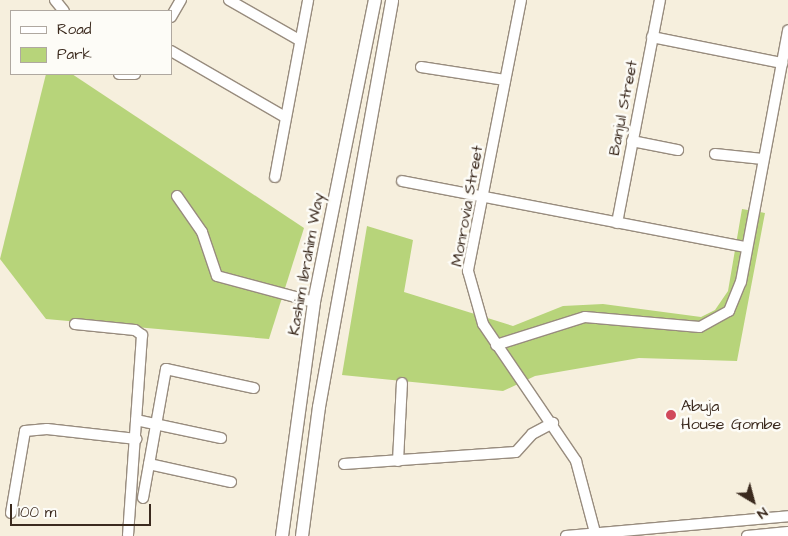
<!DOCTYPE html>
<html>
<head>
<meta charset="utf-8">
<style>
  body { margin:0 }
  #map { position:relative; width:788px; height:536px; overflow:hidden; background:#f6efdd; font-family:"Architects Daughter",sans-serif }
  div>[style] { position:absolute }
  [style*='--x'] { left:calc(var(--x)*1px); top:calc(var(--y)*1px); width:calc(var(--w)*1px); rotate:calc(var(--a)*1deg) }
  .green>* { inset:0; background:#b7d47a }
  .roads { filter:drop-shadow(1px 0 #988c7e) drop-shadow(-1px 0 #988c7e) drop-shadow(0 1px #988c7e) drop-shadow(0 -1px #988c7e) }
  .minor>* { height:10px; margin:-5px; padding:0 5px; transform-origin:5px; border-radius:5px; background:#fff }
  .major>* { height:12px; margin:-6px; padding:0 6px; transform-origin:6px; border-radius:6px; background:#fff }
  .dots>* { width:14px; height:14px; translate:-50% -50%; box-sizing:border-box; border:2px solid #fdfcf7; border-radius:50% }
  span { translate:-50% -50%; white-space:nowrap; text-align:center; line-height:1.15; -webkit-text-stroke:5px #fdfcf7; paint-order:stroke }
  .street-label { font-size:16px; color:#3b2a1e }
  .poi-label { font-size:16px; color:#3b2a1e }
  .left { translate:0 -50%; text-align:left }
  .legend { position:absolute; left:10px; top:10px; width:162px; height:65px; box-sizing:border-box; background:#fdfcf7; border:1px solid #afa8a0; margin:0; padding:6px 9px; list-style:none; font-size:15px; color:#3b2a1e }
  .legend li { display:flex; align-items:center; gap:10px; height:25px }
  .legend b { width:25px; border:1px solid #afa8a0 }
  .north { position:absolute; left:728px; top:476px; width:50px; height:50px; -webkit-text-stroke:4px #fdfcf7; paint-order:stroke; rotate:143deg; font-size:14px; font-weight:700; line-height:20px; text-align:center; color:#3b2a1e }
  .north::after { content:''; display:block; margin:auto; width:18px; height:22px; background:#3b2a1e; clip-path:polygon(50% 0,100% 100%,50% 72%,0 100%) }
  .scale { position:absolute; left:10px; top:504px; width:141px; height:22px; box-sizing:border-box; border:2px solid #3b2a1e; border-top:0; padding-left:6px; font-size:15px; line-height:18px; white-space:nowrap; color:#3b2a1e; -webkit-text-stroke:4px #fdfcf7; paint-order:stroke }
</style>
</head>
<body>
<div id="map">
  <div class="green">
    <i style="clip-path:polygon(46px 74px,72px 74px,304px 228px,269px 339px,46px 319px,0 259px)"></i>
    <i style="clip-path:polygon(742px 209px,765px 213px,737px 361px,639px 358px,535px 376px,503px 391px,342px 375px,367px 226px,413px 240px,404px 292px,513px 326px,563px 306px,603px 304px,701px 317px,715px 310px,728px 291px)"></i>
  </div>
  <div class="roads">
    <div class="minor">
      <i style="--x:55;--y:0;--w:14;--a:51"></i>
      <i style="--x:229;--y:0;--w:81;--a:29.7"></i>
      <i style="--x:521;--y:0;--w:276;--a:101.1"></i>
      <i style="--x:468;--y:271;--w:55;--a:74.2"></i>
      <i style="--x:483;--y:324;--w:166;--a:55.8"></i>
      <i style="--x:576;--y:461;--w:78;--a:75.1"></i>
      <i style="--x:171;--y:17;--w:20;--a:-60"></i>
      <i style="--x:652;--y:37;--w:133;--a:11.3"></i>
      <i style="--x:171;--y:51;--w:132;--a:30.1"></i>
      <i style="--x:421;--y:67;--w:85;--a:8.8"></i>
      <i style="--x:119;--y:74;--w:16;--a:0"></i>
      <i style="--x:632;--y:141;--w:47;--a:11.1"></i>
      <i style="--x:715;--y:154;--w:48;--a:5.9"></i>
      <i style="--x:275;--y:177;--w:180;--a:-79.4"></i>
      <i style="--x:402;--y:181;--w:349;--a:10.9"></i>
      <i style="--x:177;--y:196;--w:44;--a:55.2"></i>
      <i style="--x:202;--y:232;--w:46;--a:71.2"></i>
      <i style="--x:217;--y:276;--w:100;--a:15"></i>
      <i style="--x:617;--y:223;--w:227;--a:-79.1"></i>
      <i style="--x:75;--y:324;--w:60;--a:5.7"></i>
      <i style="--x:135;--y:330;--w:9;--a:36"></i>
      <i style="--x:142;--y:335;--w:201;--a:94"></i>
      <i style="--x:496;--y:345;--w:93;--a:-17.5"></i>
      <i style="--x:585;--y:317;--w:115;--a:5"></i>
      <i style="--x:700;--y:327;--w:33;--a:-29"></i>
      <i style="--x:729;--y:311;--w:31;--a:-68"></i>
      <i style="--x:741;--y:282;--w:256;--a:-79.4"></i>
      <i style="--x:136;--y:420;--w:87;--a:12"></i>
      <i style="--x:398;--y:461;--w:78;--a:-87.1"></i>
      <i style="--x:149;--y:464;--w:84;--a:12.4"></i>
      <i style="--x:344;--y:464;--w:172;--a:-4"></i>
      <i style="--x:516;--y:452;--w:24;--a:-48"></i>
      <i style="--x:532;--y:434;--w:24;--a:-28"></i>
      <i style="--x:143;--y:498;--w:131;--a:-79.9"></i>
      <i style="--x:166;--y:369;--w:90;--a:12.2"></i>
      <i style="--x:11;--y:513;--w:83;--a:-80.3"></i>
      <i style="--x:25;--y:431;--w:22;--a:-5"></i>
      <i style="--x:47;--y:429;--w:90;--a:6.4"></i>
      <i style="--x:566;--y:536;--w:223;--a:-5.1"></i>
      <i style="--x:747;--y:536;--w:41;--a:-5.6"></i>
    </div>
    <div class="major">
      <i style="--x:282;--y:536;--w:236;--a:-82.2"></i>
      <i style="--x:314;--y:302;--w:308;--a:-78.6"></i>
      <i style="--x:302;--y:536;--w:130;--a:-82.5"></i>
      <i style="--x:319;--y:407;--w:413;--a:-79.8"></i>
    </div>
  </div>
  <div class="dots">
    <i style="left:671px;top:415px;background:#d1495b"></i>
  </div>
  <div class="street-label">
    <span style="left:623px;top:108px;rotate:-79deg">Banjul Street</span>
    <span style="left:467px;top:206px;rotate:-80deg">Monrovia Street</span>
    <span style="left:306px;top:264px;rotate:-80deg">Kashim Ibrahim Way</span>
  </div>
  <div class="poi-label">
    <span class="left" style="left:681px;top:415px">Abuja<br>House Gombe</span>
  </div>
  <ul class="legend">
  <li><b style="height:6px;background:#fff"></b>Road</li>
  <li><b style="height:14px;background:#b7d47a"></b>Park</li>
  </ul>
  <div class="north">N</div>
  <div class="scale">100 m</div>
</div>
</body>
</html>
